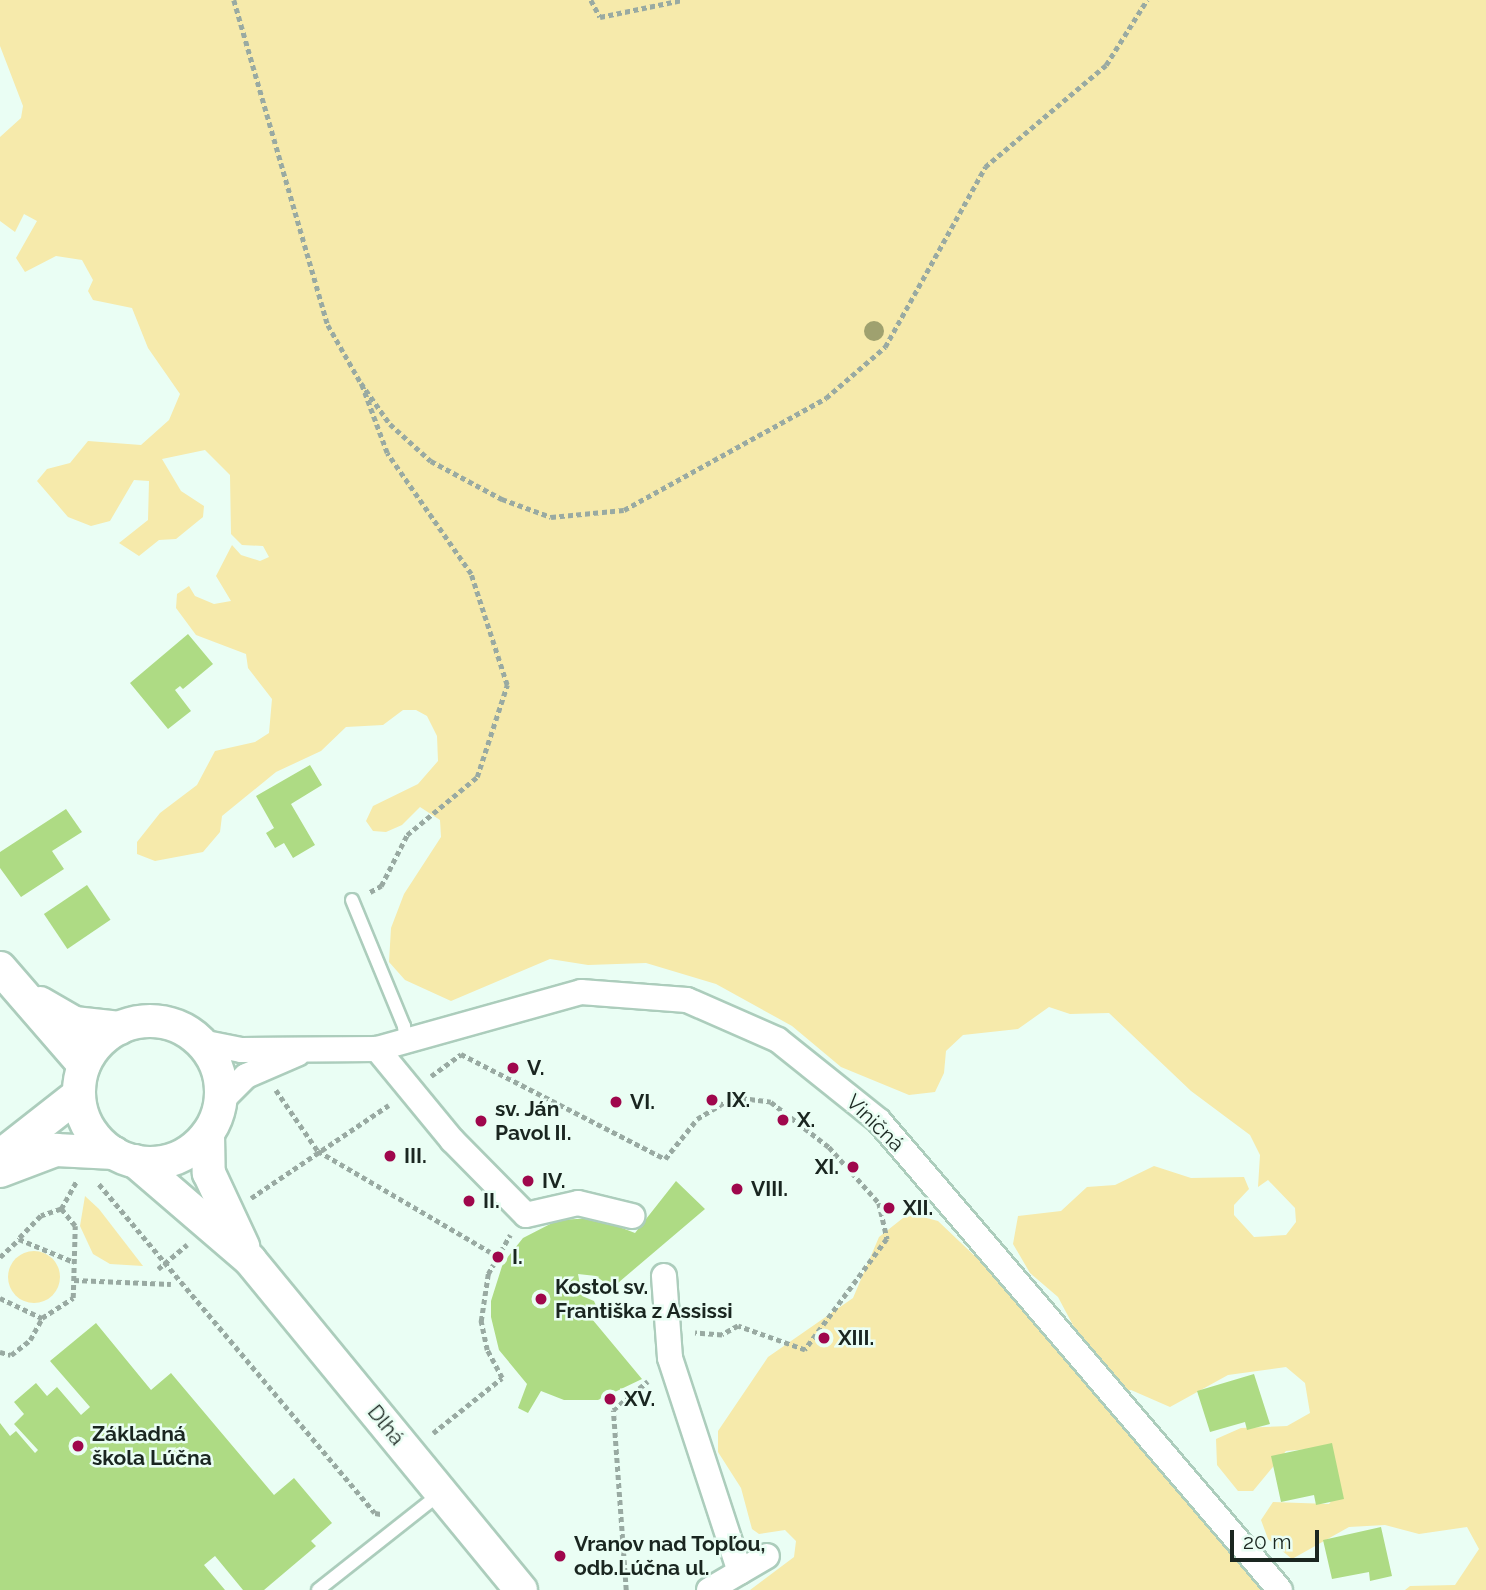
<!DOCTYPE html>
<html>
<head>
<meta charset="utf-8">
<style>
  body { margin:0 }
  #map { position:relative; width:1486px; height:1590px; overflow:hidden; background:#eafef4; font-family:Raleway,sans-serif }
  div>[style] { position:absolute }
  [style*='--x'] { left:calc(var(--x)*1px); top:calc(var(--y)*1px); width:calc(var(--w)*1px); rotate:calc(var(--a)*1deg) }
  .green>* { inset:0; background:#f6eaab }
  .round { border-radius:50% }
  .building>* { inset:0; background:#aedb84; transform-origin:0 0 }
  .path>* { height:4.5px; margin-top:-2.25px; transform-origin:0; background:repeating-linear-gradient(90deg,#99aaa2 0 5px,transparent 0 8.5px) }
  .roads { filter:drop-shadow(2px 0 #accdbc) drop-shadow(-2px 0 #accdbc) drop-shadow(0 2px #accdbc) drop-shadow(0 -2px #accdbc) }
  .service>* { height:12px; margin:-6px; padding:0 6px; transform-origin:6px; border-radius:6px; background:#fff }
  .minor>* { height:24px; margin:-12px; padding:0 12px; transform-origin:12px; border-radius:12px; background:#fff }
  .tertiary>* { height:32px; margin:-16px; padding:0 16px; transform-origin:16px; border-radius:16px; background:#fff }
  .tertiary>.ring { margin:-16px; padding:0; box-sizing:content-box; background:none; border:32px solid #fff; border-radius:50% }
  .trees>* { width:20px; height:20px; margin:-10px; border-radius:50%; background:#9fa16f }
  .dots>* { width:19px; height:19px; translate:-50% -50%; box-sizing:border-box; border:4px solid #eafef4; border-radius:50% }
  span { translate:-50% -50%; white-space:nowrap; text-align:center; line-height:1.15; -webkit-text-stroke:5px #eafef4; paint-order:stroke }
  .poi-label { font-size:21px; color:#1a2620; font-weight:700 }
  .left { translate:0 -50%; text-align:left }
  .right { translate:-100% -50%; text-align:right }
  .street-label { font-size:21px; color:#1a2620 }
  .scale { position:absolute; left:1230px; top:1530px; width:89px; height:32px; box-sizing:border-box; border:4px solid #1a2620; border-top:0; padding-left:9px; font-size:21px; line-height:24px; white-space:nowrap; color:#1a2620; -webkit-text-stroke:5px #eafef4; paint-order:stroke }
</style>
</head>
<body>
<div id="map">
  <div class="green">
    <i style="clip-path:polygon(0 0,1486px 0,1486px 1590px,1405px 1590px,1410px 1586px,1455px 1585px,1479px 1549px,1467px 1527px,1419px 1534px,1385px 1525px,1349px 1527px,1292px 1559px,1268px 1539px,1261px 1520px,1273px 1502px,1329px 1504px,1340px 1490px,1309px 1449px,1286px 1451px,1253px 1491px,1238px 1491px,1217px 1465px,1216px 1439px,1241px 1428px,1287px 1426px,1310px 1413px,1305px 1383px,1286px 1367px,1228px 1375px,1170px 1407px,1131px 1390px,1113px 1395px,1264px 1590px,750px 1590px,794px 1557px,796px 1541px,785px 1530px,759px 1534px,752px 1529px,741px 1488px,718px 1452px,718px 1431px,768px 1357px,853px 1298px,879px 1237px,903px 1218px,915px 1215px,938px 1221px,1002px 1282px,1031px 1321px,1080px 1354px,1084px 1346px,1058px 1297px,1030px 1273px,1013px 1244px,1018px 1216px,1061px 1211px,1087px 1187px,1115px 1185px,1154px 1166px,1191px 1178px,1244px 1177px,1249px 1189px,1234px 1205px,1234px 1215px,1254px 1237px,1286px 1235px,1296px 1222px,1295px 1208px,1268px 1180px,1258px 1187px,1260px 1155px,1250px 1135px,1191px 1091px,1109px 1013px,1070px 1014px,1049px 1007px,1018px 1029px,963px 1035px,946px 1051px,944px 1073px,935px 1092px,909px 1095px,841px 1067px,792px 1026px,716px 984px,646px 963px,588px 965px,550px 959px,451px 1001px,405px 980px,389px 962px,391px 928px,404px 894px,441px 837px,440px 820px,420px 807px,402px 825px,386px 832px,373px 831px,366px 821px,373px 806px,418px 784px,438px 761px,437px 736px,427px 716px,416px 710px,403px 710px,383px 725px,346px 727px,321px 751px,276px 772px,222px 816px,220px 832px,203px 852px,155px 861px,137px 854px,137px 842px,160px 813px,197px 785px,215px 751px,255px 742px,269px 733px,272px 699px,248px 668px,246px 654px,196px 635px,176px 608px,177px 594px,189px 586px,195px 596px,214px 604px,231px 601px,216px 576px,232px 545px,241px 555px,260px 561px,269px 557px,263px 546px,242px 545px,231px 534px,230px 475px,205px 450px,162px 459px,181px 491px,204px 506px,203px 517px,176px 539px,159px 540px,139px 556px,119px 543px,148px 520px,149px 481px,134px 480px,110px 521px,91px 526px,68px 517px,37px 481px,47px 469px,70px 463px,88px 441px,141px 445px,169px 420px,180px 394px,148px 348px,132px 308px,93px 300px,88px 291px,93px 280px,82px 260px,56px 256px,25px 272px,16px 258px,37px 221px,24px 214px,15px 232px,0 221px,0 137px,21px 118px,23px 106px,0 46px)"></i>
    <i style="clip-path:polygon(85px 1196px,99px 1209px,143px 1266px,110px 1264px,93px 1254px,80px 1226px)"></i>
    <i class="round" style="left:8px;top:1251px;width:52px;height:52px"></i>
  </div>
  <div class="building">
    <i style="clip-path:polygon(188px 634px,213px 664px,183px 689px,180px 686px,175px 690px,191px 711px,168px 729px,130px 683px)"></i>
    <i style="clip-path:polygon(310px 765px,322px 785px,291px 804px,315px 845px,293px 858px,284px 843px,275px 848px,266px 833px,274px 828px,256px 796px)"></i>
    <i style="clip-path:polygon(66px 809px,82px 832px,52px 851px,64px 869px,21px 897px,0 868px,0 852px)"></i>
    <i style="left:87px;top:885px;width:42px;height:52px;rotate:56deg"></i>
    <i style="clip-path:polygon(676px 1181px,705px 1209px,612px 1288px,596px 1276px,578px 1274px,582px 1296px,594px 1301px,597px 1308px,592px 1319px,642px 1379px,598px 1400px,564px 1400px,541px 1391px,528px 1413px,518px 1408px,527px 1384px,499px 1350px,491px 1317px,491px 1301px,503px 1263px,523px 1238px,558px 1220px,596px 1218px,635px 1233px)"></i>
    <i style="clip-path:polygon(96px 1323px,151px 1390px,171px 1373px,274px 1495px,294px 1478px,332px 1523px,311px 1541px,316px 1546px,264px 1590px,243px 1590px,215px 1556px,204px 1565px,225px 1590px,0 1590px,0 1423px,10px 1436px,16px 1431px,35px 1453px,38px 1450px,14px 1424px,24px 1414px,14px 1402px,36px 1383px,47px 1396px,57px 1387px,81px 1415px,90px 1407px,50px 1361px)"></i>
    <i style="clip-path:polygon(1254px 1374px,1270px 1424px,1247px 1430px,1245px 1422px,1210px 1432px,1197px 1391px)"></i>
    <i style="clip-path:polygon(1332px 1443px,1344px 1499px,1316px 1505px,1314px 1495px,1281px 1502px,1271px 1456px)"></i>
    <i style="clip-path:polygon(1381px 1527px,1392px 1576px,1370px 1581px,1369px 1572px,1332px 1579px,1323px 1540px)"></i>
  </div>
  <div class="path">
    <i style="--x:234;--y:0;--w:338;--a:73.9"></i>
    <i style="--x:328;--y:325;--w:67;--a:60.4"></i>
    <i style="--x:591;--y:0;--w:19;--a:62"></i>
    <i style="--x:600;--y:17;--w:84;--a:-11.7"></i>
    <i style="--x:370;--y:892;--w:13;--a:-29"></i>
    <i style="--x:381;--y:886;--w:57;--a:-63"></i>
    <i style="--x:407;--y:835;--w:91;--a:-39.6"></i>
    <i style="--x:477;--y:777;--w:97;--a:-71.9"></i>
    <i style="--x:507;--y:685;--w:117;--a:-108"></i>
    <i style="--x:471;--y:574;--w:147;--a:-124.8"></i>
    <i style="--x:387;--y:453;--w:75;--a:-110.4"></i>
    <i style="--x:361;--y:383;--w:50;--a:54.7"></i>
    <i style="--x:390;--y:424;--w:55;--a:42.1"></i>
    <i style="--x:431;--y:461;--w:81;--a:28.2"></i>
    <i style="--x:502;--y:499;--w:52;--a:20.2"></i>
    <i style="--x:551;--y:517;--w:73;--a:-5.5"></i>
    <i style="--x:624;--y:510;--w:231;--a:-29"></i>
    <i style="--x:826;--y:398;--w:78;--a:-40.8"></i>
    <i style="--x:885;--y:347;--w:206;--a:-60.9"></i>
    <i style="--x:985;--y:167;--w:158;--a:-40.1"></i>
    <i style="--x:1106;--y:65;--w:77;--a:-57.8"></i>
    <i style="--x:431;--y:1076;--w:37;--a:-36"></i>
    <i style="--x:461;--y:1054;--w:229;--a:27.2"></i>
    <i style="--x:665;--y:1159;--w:51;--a:-51.3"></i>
    <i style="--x:697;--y:1119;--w:42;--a:-31.4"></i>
    <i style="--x:733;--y:1097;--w:38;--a:7"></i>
    <i style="--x:771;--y:1102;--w:73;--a:37.8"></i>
    <i style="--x:829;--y:1147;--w:75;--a:48.2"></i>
    <i style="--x:879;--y:1203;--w:37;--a:77"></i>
    <i style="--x:887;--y:1239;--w:138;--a:126.5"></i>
    <i style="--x:805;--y:1350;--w:71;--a:-160.3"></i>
    <i style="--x:738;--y:1326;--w:18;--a:151"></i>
    <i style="--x:722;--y:1335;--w:27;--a:-176"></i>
    <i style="--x:276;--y:1090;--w:74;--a:55.5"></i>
    <i style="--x:318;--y:1151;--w:205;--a:30.4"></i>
    <i style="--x:99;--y:1184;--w:429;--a:50"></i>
    <i style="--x:375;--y:1513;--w:6;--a:9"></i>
    <i style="--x:251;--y:1198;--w:166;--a:-34"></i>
    <i style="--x:61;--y:1209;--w:33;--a:-61"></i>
    <i style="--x:0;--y:1257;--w:26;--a:-43"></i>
    <i style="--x:19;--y:1239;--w:60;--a:22.7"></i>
    <i style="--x:158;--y:1269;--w:38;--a:-40"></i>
    <i style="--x:74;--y:1280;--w:97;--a:2.4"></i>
    <i style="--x:0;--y:1298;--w:47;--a:25.5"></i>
    <i style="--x:42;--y:1318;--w:37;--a:-33"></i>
    <i style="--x:73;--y:1298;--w:72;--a:-88.4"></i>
    <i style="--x:75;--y:1226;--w:22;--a:-129"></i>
    <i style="--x:61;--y:1209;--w:21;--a:161"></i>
    <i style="--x:41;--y:1216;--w:32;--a:134"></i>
    <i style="--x:0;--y:1352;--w:11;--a:15"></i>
    <i style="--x:11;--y:1355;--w:24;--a:-38"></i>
    <i style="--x:30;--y:1340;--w:25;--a:-61"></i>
    <i style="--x:433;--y:1433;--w:88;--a:-38.6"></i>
    <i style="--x:502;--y:1378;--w:32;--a:-118"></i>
    <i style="--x:487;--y:1350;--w:30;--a:-102"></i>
    <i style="--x:481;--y:1321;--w:48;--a:-81.5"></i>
    <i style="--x:488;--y:1274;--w:45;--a:-60.6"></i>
    <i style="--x:626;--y:1590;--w:180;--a:-94.1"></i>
    <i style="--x:613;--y:1410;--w:45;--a:-39.6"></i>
  </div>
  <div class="roads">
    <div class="service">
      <i style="--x:352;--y:900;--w:136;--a:67.6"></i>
      <i style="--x:404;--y:1026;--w:18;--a:84"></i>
      <i style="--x:318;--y:1590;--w:157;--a:-38.3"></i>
    </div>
    <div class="minor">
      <i style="--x:201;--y:1042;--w:41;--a:11.3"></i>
      <i style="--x:241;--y:1050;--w:136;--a:-0.4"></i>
      <i style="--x:377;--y:1049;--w:212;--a:-15.6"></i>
      <i style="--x:581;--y:992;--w:106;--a:4.3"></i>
      <i style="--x:687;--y:1000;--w:99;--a:23.7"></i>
      <i style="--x:778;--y:1040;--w:129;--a:38.7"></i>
      <i style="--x:879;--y:1121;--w:617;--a:49.47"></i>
      <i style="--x:377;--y:1049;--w:118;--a:50.5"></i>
      <i style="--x:452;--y:1140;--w:105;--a:45.4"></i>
      <i style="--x:526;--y:1215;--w:53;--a:-13"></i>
      <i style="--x:578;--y:1203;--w:56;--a:13.5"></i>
      <i style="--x:221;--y:1101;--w:35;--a:-45"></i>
      <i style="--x:246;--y:1076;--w:56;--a:-23.3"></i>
      <i style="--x:664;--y:1276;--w:82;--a:85.8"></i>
      <i style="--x:670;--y:1358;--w:225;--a:71.9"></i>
      <i style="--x:709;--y:1590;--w:67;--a:-30.4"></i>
    </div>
    <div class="tertiary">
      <i style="--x:0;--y:968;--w:128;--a:49.1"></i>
      <i style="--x:40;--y:1003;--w:39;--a:30"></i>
      <i style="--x:74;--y:1023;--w:46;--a:6.2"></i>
      <i class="ring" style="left:79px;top:1021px;width:110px;height:110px"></i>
      <i style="--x:208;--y:1134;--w:39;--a:89"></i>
      <i style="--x:209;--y:1173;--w:81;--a:65"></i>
      <i style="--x:0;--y:1156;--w:100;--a:-38.1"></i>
      <i style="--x:135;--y:1161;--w:152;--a:40.7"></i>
      <i style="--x:250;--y:1260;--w:427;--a:50.6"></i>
      <i style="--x:0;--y:1171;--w:60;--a:-20.6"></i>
      <i style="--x:56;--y:1150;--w:58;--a:3"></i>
    </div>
  </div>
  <div class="trees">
    <i style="left:874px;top:331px"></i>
  </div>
  <div class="dots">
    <i style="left:513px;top:1068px;background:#9f074c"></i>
    <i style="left:712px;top:1100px;background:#9f074c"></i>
    <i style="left:616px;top:1102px;background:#9f074c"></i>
    <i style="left:783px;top:1120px;background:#9f074c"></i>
    <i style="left:481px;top:1121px;background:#9f074c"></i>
    <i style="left:390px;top:1156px;background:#9f074c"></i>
    <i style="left:853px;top:1167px;background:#9f074c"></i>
    <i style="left:528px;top:1181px;background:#9f074c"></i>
    <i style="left:737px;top:1189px;background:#9f074c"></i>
    <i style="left:469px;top:1201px;background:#9f074c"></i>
    <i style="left:889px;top:1208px;background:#9f074c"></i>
    <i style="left:498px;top:1257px;background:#9f074c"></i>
    <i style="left:541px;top:1299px;background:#9f074c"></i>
    <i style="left:824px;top:1338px;background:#9f074c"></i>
    <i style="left:610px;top:1399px;background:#9f074c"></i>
    <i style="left:78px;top:1446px;background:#9f074c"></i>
    <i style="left:560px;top:1556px;background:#9f074c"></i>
  </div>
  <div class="poi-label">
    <span class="left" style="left:527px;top:1068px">V.</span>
    <span class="left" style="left:726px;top:1100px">IX.</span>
    <span class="left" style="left:630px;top:1102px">VI.</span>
    <span class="left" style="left:495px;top:1121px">sv. Ján<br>Pavol II.</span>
    <span class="left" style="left:797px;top:1120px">X.</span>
    <span class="left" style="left:404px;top:1156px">III.</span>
    <span class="right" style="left:839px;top:1167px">XI.</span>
    <span class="left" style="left:542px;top:1181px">IV.</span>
    <span class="left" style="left:751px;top:1189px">VIII.</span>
    <span class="left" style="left:483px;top:1201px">II.</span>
    <span class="left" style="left:903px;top:1208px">XII.</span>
    <span class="left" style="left:512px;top:1257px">I.</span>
    <span class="left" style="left:555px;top:1299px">Kostol sv.<br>Františka z Assissi</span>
    <span class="left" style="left:838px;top:1338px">XIII.</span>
    <span class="left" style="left:624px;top:1399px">XV.</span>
    <span class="left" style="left:92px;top:1446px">Základná<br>škola Lúčna</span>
    <span class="left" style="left:574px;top:1556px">Vranov nad Topľou,<br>odb.Lúčna ul.</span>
  </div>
  <div class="street-label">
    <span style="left:875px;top:1123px;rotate:44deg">Viničná</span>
    <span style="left:386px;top:1425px;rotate:51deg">Dlhá</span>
  </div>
  <div class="scale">20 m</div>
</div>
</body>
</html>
